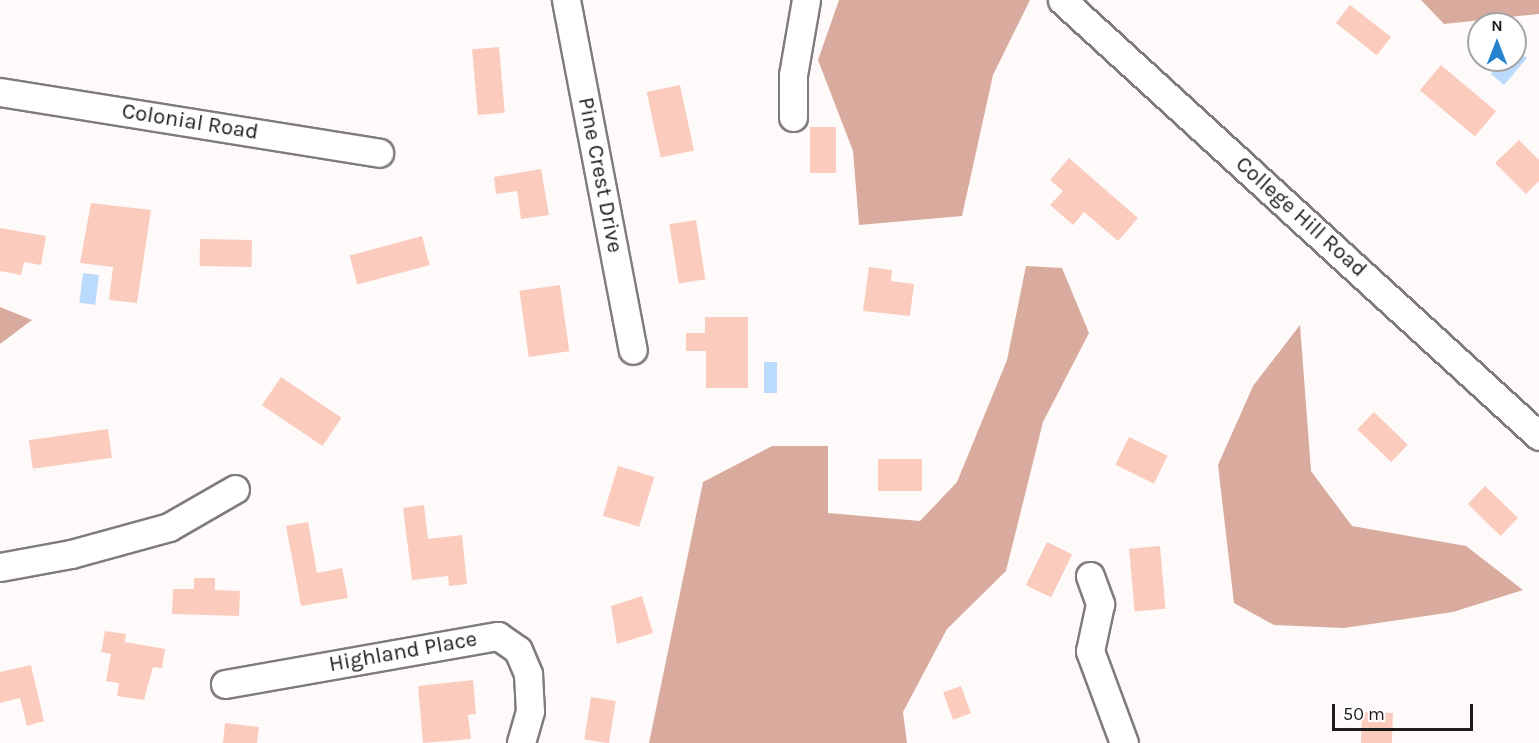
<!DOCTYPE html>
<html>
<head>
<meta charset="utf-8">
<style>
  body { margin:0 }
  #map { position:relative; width:1539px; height:743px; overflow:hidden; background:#fefaf9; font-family:Karla,sans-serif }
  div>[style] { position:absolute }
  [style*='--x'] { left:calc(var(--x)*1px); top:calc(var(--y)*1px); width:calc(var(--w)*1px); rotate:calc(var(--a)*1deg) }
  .forest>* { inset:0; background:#d9ab9e }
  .water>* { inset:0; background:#badbfb; transform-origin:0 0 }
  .building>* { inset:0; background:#fbccbe; transform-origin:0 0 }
  .roads { filter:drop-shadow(2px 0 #807c7b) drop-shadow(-2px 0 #807c7b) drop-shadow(0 2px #807c7b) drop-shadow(0 -2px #807c7b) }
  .minor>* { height:27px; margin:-13.5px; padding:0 13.5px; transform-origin:13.5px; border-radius:13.5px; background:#fff }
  span { translate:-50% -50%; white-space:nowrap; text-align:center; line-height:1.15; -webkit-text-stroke:5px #fff; paint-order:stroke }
  .street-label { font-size:22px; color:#1d1c1b }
  .north { position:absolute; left:1467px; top:12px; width:60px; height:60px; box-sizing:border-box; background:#fff; border:2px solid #a5a4a4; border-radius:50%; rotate:0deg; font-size:16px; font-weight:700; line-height:24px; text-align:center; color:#1d1c1b }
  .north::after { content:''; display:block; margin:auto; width:21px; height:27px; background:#2582cf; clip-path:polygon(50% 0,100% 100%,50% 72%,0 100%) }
  .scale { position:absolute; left:1332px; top:704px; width:141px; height:27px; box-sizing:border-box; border:3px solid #1d1c1b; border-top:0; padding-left:8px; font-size:18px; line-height:21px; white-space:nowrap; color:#1d1c1b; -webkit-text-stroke:4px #fff; paint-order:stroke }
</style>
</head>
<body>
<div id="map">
  <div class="forest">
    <i style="clip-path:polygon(839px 0,1030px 0,993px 75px,962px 216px,859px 225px,853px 151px,818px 60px)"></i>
    <i style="clip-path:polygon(1421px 0,1539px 0,1539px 14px,1444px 24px)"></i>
    <i style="clip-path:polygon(1026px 266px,1062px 268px,1089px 333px,1043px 422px,1006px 571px,947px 629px,903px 712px,907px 743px,649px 743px,703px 482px,772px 446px,828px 446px,828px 513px,920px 521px,957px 482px,1007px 360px)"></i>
    <i style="clip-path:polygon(0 307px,32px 320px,0 344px)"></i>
    <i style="clip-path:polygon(1300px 325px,1311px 471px,1352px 526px,1466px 546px,1523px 590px,1453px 612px,1344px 628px,1274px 625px,1234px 603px,1218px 465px,1253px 386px)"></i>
  </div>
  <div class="water">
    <i style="clip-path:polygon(1515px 49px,1527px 58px,1504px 85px,1491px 74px,1502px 60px,1515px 60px)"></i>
    <i style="left:83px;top:273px;width:16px;height:30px;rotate:7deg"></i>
    <i style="left:764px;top:362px;width:13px;height:31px"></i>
  </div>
  <div class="building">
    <i style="left:1350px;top:5px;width:52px;height:23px;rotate:38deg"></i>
    <i style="left:499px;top:47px;width:66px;height:27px;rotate:85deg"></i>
    <i style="left:1441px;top:65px;width:72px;height:33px;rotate:40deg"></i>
    <i style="left:680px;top:85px;width:67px;height:34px;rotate:78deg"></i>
    <i style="left:836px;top:127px;width:46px;height:26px;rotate:90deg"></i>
    <i style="clip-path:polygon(1519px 140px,1539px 160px,1539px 181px,1526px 194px,1495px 163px)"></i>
    <i style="clip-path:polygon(1069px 158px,1138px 218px,1118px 241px,1084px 212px,1073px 225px,1050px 205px,1063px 191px,1050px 180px)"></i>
    <i style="clip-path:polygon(541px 169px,549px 215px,521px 219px,517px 191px,496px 194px,494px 177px)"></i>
    <i style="clip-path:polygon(91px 203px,151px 210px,137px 303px,109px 300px,113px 267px,80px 263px)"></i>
    <i style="left:696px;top:220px;width:60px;height:27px;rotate:81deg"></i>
    <i style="clip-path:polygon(0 228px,46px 236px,41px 265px,24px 262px,21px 275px,0 271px)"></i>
    <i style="left:422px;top:236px;width:30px;height:75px;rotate:75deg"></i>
    <i style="left:200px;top:239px;width:52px;height:27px;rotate:1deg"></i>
    <i style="clip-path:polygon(869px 267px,892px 270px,891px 281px,914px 284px,910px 316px,863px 311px)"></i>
    <i style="left:560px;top:285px;width:67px;height:41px;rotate:82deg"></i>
    <i style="clip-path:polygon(705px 317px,748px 317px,748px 388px,706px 388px,706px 351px,686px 351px,686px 333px,705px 333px)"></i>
    <i style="left:281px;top:377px;width:73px;height:34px;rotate:34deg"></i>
    <i style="left:1374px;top:412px;width:47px;height:24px;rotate:44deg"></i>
    <i style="left:108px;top:429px;width:29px;height:80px;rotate:82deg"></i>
    <i style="left:1129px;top:437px;width:43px;height:31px;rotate:26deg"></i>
    <i style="left:922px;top:459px;width:32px;height:44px;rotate:90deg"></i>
    <i style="left:618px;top:466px;width:38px;height:52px;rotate:17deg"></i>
    <i style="left:1485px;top:486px;width:46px;height:25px;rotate:44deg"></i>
    <i style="clip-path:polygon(424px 505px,428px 539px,462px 535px,467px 584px,449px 586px,448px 576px,412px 580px,403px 508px)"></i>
    <i style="clip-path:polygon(308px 522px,317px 573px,342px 568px,348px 598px,301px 606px,286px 526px)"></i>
    <i style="left:1047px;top:542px;width:28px;height:48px;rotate:26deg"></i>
    <i style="left:1160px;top:546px;width:63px;height:31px;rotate:85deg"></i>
    <i style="clip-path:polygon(194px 578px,215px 578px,215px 590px,240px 591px,239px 616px,172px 614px,173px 589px,194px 589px)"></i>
    <i style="clip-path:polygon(642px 596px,653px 633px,617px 644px,611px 606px)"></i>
    <i style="clip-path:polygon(105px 631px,126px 634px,125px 642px,165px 649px,162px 668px,153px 667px,144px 700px,117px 696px,119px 683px,106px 681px,111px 654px,101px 652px)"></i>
    <i style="clip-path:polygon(31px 665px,44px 721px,27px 726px,20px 698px,0 703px,0 672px)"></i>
    <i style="clip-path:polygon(473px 680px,476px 714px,468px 715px,471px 739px,423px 743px,418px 686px)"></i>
    <i style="left:961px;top:686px;width:29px;height:19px;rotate:70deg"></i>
    <i style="left:591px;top:697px;width:25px;height:43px;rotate:9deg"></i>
    <i style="left:1362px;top:712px;width:31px;height:31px;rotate:2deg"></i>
    <i style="clip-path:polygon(225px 723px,259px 727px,257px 743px,223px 743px)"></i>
  </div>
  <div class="roads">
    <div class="minor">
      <i style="--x:566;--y:0;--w:356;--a:79.2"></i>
      <i style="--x:1062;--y:0;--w:646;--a:42.43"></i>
      <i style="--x:0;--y:92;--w:384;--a:9.1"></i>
      <i style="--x:793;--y:117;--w:42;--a:-90"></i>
      <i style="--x:793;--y:75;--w:76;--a:-80.2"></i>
      <i style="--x:0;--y:567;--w:72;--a:-10.4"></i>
      <i style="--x:71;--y:554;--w:102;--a:-15.4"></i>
      <i style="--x:169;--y:527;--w:76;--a:-29.9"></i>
      <i style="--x:1090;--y:576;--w:30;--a:70"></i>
      <i style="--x:1100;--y:604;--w:48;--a:102"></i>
      <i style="--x:1090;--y:651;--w:98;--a:69.7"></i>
      <i style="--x:225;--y:684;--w:277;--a:-10"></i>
      <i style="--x:498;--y:636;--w:24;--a:35"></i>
      <i style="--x:518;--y:650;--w:26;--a:67"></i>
      <i style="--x:528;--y:674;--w:37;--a:87"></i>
      <i style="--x:530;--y:711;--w:33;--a:106"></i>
    </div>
  </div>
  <div class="street-label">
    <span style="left:190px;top:122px;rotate:9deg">Colonial Road</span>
    <span style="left:600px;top:175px;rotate:79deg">Pine Crest Drive</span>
    <span style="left:1301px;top:217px;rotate:42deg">College Hill Road</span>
    <span style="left:403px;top:652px;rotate:-10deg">Highland Place</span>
  </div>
  <div class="north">N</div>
  <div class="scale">50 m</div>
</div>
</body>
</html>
